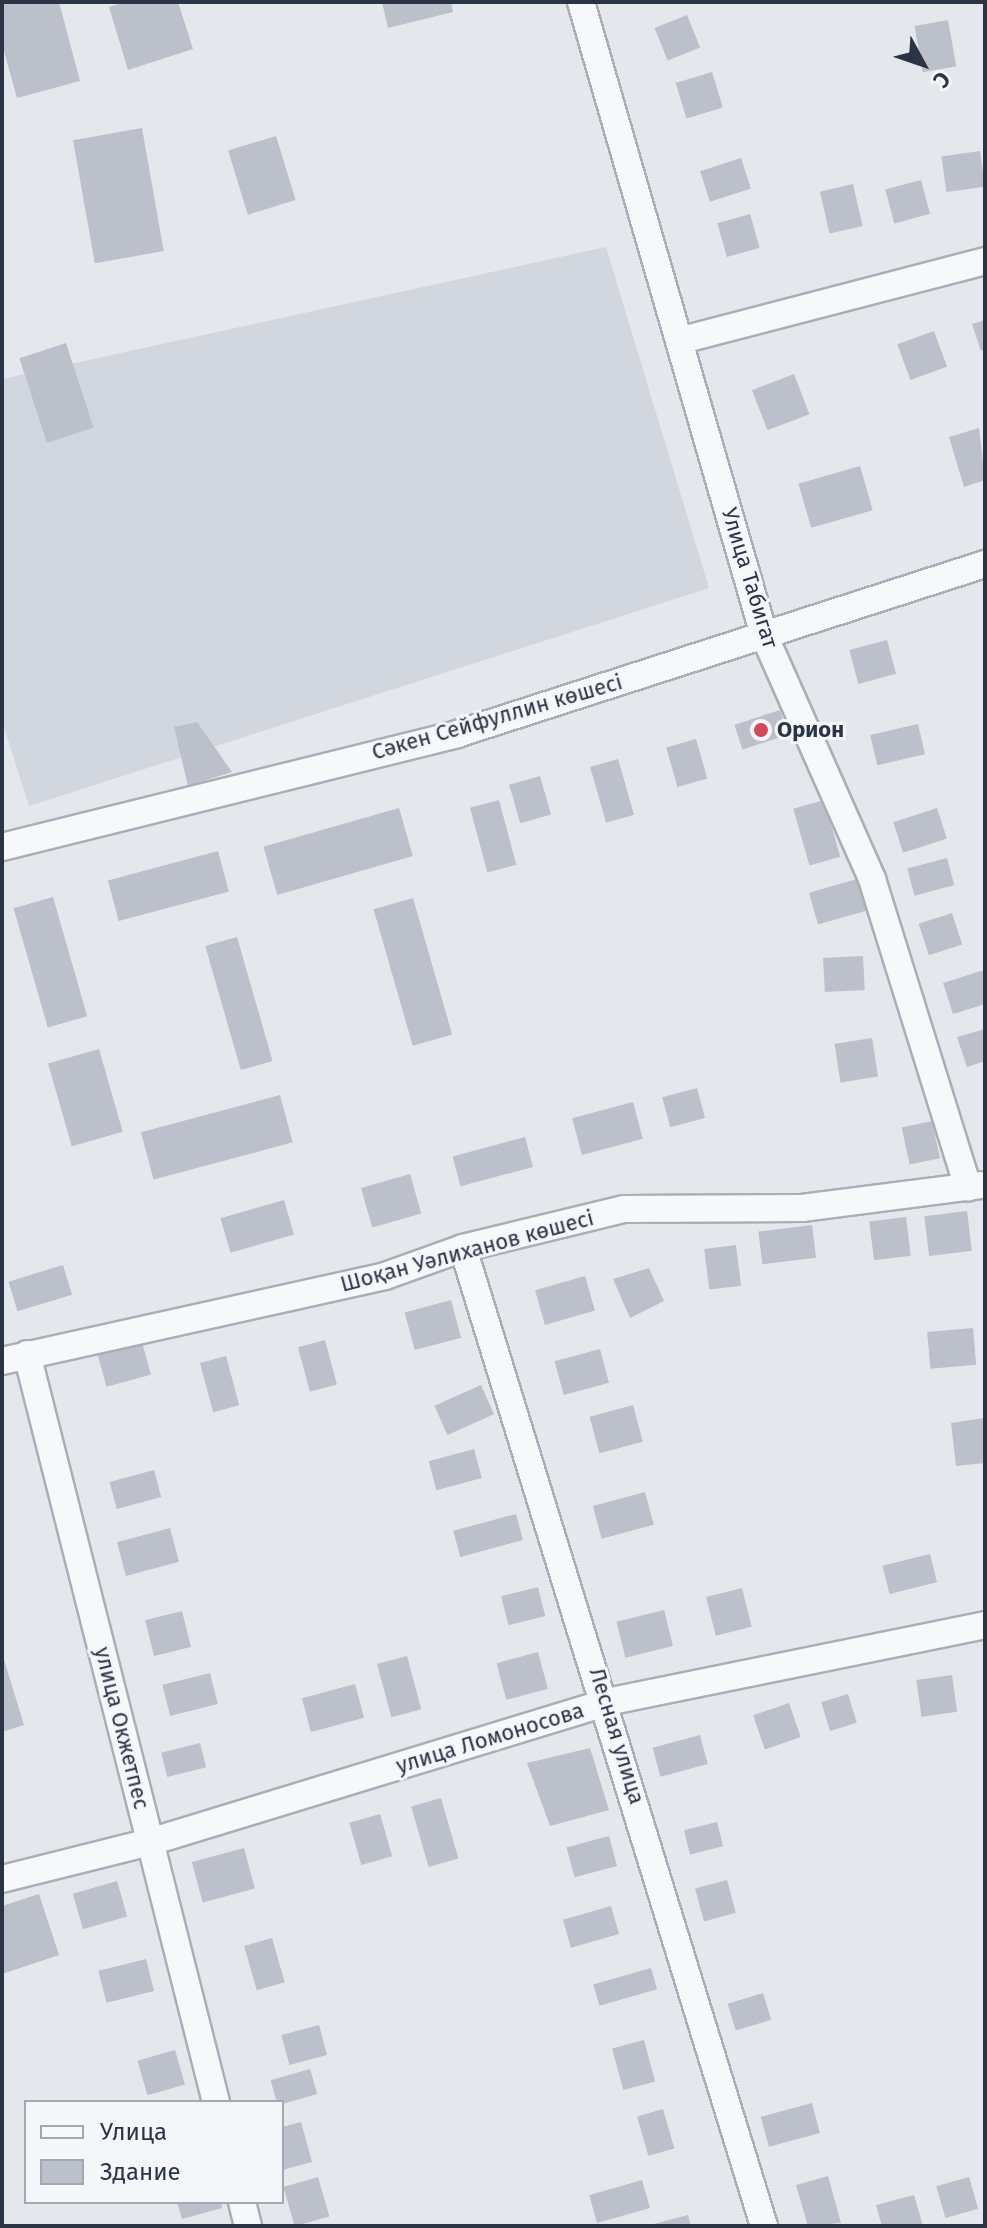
<!DOCTYPE html>
<html>
<head>
<meta charset="utf-8">
<style>
  body { margin:0 }
  #map { position:relative; width:987px; height:2228px; overflow:hidden; background:#e4e7ec; font-family:"Fira Sans",sans-serif }
  div>[style] { position:absolute }
  [style*='--x'] { left:calc(var(--x)*1px); top:calc(var(--y)*1px); width:calc(var(--w)*1px); rotate:calc(var(--a)*1deg) }
  .built>* { inset:0; background:#d2d6de }
  .building>* { inset:0; background:#bbc0ca; transform-origin:0 0 }
  .roads { filter:drop-shadow(2px 0 #a9aeb7) drop-shadow(-2px 0 #a9aeb7) drop-shadow(0 2px #a9aeb7) drop-shadow(0 -2px #a9aeb7) }
  .minor>* { height:26px; margin:-13px; padding:0 13px; transform-origin:13px; border-radius:13px; background:#f7f8fa }
  .dots>* { width:22px; height:22px; translate:-50% -50%; box-sizing:border-box; border:4px solid #f4f6f9; border-radius:50% }
  span { translate:-50% -50%; white-space:nowrap; text-align:center; line-height:1.15; -webkit-text-stroke:6px #f4f6f9; paint-order:stroke }
  .street-label { font-size:22px; color:#2b3445 }
  .poi-label { font-size:22px; color:#2b3445; font-weight:700 }
  .left { translate:0 -50%; text-align:left }
  .frame { position:absolute; inset:0; border:4px solid #2b3445; pointer-events:none }
  .legend { position:absolute; left:24px; top:2100px; width:260px; height:104px; box-sizing:border-box; background:#f4f6f9; border:2px solid #a4a8b1; margin:0; padding:10px 14px; list-style:none; font-size:24px; color:#2b3445 }
  .legend li { display:flex; align-items:center; gap:16px; height:40px }
  .legend b { width:40px; border:2px solid #a4a8b1 }
  .north { position:absolute; left:883px; top:24px; width:80px; height:80px; -webkit-text-stroke:6px #f4f6f9; paint-order:stroke; rotate:130deg; font-size:22px; font-weight:700; line-height:32px; text-align:center; color:#2b3445 }
  .north::after { content:''; display:block; margin:auto; width:28px; height:36px; background:#2b3445; clip-path:polygon(50% 0,100% 100%,50% 72%,0 100%) }
</style>
</head>
<body>
<div id="map">
  <div class="built">
    <i style="clip-path:polygon(606px 247px,709px 588px,29px 806px,2px 721px,2px 379px)"></i>
  </div>
  <div class="building">
    <i style="clip-path:polygon(2px 2px,59px 2px,80px 81px,17px 98px,2px 44px)"></i>
    <i style="clip-path:polygon(126px 2px,178px 2px,193px 49px,128px 70px,109px 7px)"></i>
    <i style="clip-path:polygon(382px 2px,451px 2px,453px 12px,388px 28px)"></i>
    <i style="left:687px;top:15px;width:35px;height:35px;rotate:68deg"></i>
    <i style="left:948px;top:20px;width:47px;height:34px;rotate:80deg"></i>
    <i style="left:712px;top:72px;width:37px;height:38px;rotate:73deg"></i>
    <i style="left:142px;top:128px;width:125px;height:70px;rotate:80deg"></i>
    <i style="left:276px;top:136px;width:67px;height:50px;rotate:73deg"></i>
    <i style="left:980px;top:151px;width:36px;height:39px;rotate:82deg"></i>
    <i style="left:741px;top:158px;width:32px;height:43px;rotate:72deg"></i>
    <i style="left:921px;top:180px;width:35px;height:37px;rotate:75deg"></i>
    <i style="left:853px;top:184px;width:43px;height:34px;rotate:77deg"></i>
    <i style="left:750px;top:214px;width:35px;height:34px;rotate:74deg"></i>
    <i style="clip-path:polygon(985px 320px,985px 349px,981px 351px,972px 324px)"></i>
    <i style="left:934px;top:331px;width:38px;height:39px;rotate:70deg"></i>
    <i style="left:66px;top:343px;width:89px;height:49px;rotate:72deg"></i>
    <i style="left:794px;top:374px;width:43px;height:45px;rotate:69deg"></i>
    <i style="clip-path:polygon(979px 428px,985px 480px,964px 487px,949px 437px)"></i>
    <i style="left:860px;top:466px;width:46px;height:64px;rotate:74deg"></i>
    <i style="left:887px;top:640px;width:35px;height:39px;rotate:75deg"></i>
    <i style="left:780px;top:710px;width:26px;height:48px;rotate:72deg"></i>
    <i style="clip-path:polygon(197px 722px,232px 772px,188px 786px,174px 727px)"></i>
    <i style="left:918px;top:724px;width:31px;height:49px;rotate:77deg"></i>
    <i style="left:696px;top:739px;width:41px;height:31px;rotate:74deg"></i>
    <i style="left:618px;top:759px;width:58px;height:29px;rotate:74deg"></i>
    <i style="left:540px;top:776px;width:40px;height:32px;rotate:74deg"></i>
    <i style="left:499px;top:800px;width:67px;height:30px;rotate:75deg"></i>
    <i style="left:824px;top:800px;width:59px;height:32px;rotate:74deg"></i>
    <i style="left:399px;top:808px;width:50px;height:141px;rotate:74deg"></i>
    <i style="left:937px;top:808px;width:32px;height:46px;rotate:72deg"></i>
    <i style="left:218px;top:851px;width:42px;height:114px;rotate:75deg"></i>
    <i style="left:947px;top:858px;width:28px;height:41px;rotate:75deg"></i>
    <i style="left:857px;top:879px;width:33px;height:50px;rotate:74deg"></i>
    <i style="left:53px;top:897px;width:124px;height:41px;rotate:74deg"></i>
    <i style="left:413px;top:898px;width:142px;height:41px;rotate:74deg"></i>
    <i style="left:952px;top:913px;width:33px;height:35px;rotate:72deg"></i>
    <i style="left:237px;top:937px;width:129px;height:33px;rotate:74deg"></i>
    <i style="left:863px;top:956px;width:34px;height:40px;rotate:87deg"></i>
    <i style="clip-path:polygon(984px 970px,985px 1004px,953px 1014px,943px 983px)"></i>
    <i style="clip-path:polygon(985px 1029px,985px 1061px,967px 1067px,957px 1037px)"></i>
    <i style="left:872px;top:1038px;width:39px;height:38px;rotate:81deg"></i>
    <i style="left:99px;top:1049px;width:86px;height:53px;rotate:74deg"></i>
    <i style="left:697px;top:1088px;width:31px;height:36px;rotate:75deg"></i>
    <i style="left:280px;top:1095px;width:49px;height:144px;rotate:75deg"></i>
    <i style="left:633px;top:1102px;width:38px;height:63px;rotate:75deg"></i>
    <i style="left:932px;top:1121px;width:38px;height:31px;rotate:78deg"></i>
    <i style="left:525px;top:1137px;width:31px;height:75px;rotate:75deg"></i>
    <i style="left:410px;top:1174px;width:41px;height:51px;rotate:74deg"></i>
    <i style="left:284px;top:1200px;width:36px;height:66px;rotate:74deg"></i>
    <i style="left:967px;top:1211px;width:40px;height:43px;rotate:83deg"></i>
    <i style="left:906px;top:1217px;width:39px;height:37px;rotate:83deg"></i>
    <i style="left:812px;top:1225px;width:33px;height:54px;rotate:83deg"></i>
    <i style="left:736px;top:1245px;width:41px;height:32px;rotate:83deg"></i>
    <i style="left:63px;top:1265px;width:31px;height:57px;rotate:73deg"></i>
    <i style="clip-path:polygon(649px 1268px,664px 1301px,630px 1318px,613px 1279px)"></i>
    <i style="left:585px;top:1276px;width:36px;height:52px;rotate:74deg"></i>
    <i style="left:451px;top:1300px;width:39px;height:48px;rotate:75deg"></i>
    <i style="left:973px;top:1328px;width:37px;height:46px;rotate:85deg"></i>
    <i style="left:325px;top:1340px;width:46px;height:28px;rotate:75deg"></i>
    <i style="left:142px;top:1342px;width:34px;height:46px;rotate:75deg"></i>
    <i style="left:600px;top:1349px;width:35px;height:47px;rotate:75deg"></i>
    <i style="left:226px;top:1356px;width:51px;height:27px;rotate:75deg"></i>
    <i style="left:481px;top:1385px;width:32px;height:51px;rotate:66deg"></i>
    <i style="left:633px;top:1405px;width:38px;height:45px;rotate:75deg"></i>
    <i style="clip-path:polygon(984px 1418px,985px 1463px,956px 1466px,951px 1423px)"></i>
    <i style="left:474px;top:1449px;width:30px;height:47px;rotate:75deg"></i>
    <i style="left:154px;top:1470px;width:28px;height:46px;rotate:75deg"></i>
    <i style="left:645px;top:1492px;width:34px;height:54px;rotate:75deg"></i>
    <i style="left:516px;top:1514px;width:27px;height:65px;rotate:75deg"></i>
    <i style="left:170px;top:1528px;width:35px;height:55px;rotate:75deg"></i>
    <i style="left:930px;top:1554px;width:29px;height:49px;rotate:76deg"></i>
    <i style="left:538px;top:1587px;width:30px;height:38px;rotate:76deg"></i>
    <i style="left:742px;top:1588px;width:40px;height:37px;rotate:76deg"></i>
    <i style="left:664px;top:1610px;width:37px;height:49px;rotate:76deg"></i>
    <i style="left:182px;top:1611px;width:37px;height:38px;rotate:76deg"></i>
    <i style="left:538px;top:1652px;width:38px;height:43px;rotate:75deg"></i>
    <i style="clip-path:polygon(2px 1653px,24px 1725px,2px 1732px)"></i>
    <i style="left:407px;top:1656px;width:55px;height:31px;rotate:75deg"></i>
    <i style="left:210px;top:1673px;width:32px;height:49px;rotate:76deg"></i>
    <i style="left:952px;top:1675px;width:37px;height:36px;rotate:82deg"></i>
    <i style="left:355px;top:1684px;width:35px;height:55px;rotate:75deg"></i>
    <i style="left:848px;top:1694px;width:30px;height:28px;rotate:73deg"></i>
    <i style="left:789px;top:1703px;width:36px;height:38px;rotate:71deg"></i>
    <i style="left:700px;top:1735px;width:30px;height:49px;rotate:75deg"></i>
    <i style="left:200px;top:1743px;width:25px;height:40px;rotate:76deg"></i>
    <i style="clip-path:polygon(590px 1748px,609px 1810px,550px 1826px,527px 1763px)"></i>
    <i style="left:441px;top:1798px;width:63px;height:31px;rotate:74deg"></i>
    <i style="left:380px;top:1814px;width:44px;height:32px;rotate:74deg"></i>
    <i style="left:717px;top:1822px;width:25px;height:34px;rotate:76deg"></i>
    <i style="left:609px;top:1836px;width:31px;height:44px;rotate:75deg"></i>
    <i style="left:244px;top:1848px;width:42px;height:54px;rotate:75deg"></i>
    <i style="left:727px;top:1880px;width:34px;height:33px;rotate:75deg"></i>
    <i style="left:117px;top:1881px;width:37px;height:46px;rotate:74deg"></i>
    <i style="clip-path:polygon(39px 1894px,59px 1955px,2px 1974px,2px 1906px)"></i>
    <i style="left:611px;top:1906px;width:29px;height:50px;rotate:74deg"></i>
    <i style="left:272px;top:1938px;width:46px;height:29px;rotate:74deg"></i>
    <i style="left:146px;top:1959px;width:33px;height:49px;rotate:76deg"></i>
    <i style="left:651px;top:1968px;width:22px;height:60px;rotate:74deg"></i>
    <i style="left:763px;top:1993px;width:28px;height:37px;rotate:73deg"></i>
    <i style="left:319px;top:2025px;width:31px;height:39px;rotate:75deg"></i>
    <i style="left:644px;top:2040px;width:43px;height:33px;rotate:75deg"></i>
    <i style="left:175px;top:2050px;width:36px;height:39px;rotate:74deg"></i>
    <i style="left:310px;top:2069px;width:26px;height:41px;rotate:74deg"></i>
    <i style="left:812px;top:2103px;width:31px;height:53px;rotate:75deg"></i>
    <i style="left:663px;top:2109px;width:41px;height:27px;rotate:74deg"></i>
    <i style="clip-path:polygon(301px 2122px,312px 2162px,282px 2170px,282px 2127px)"></i>
    <i style="clip-path:polygon(828px 2176px,841px 2223px,808px 2226px,796px 2185px)"></i>
    <i style="left:318px;top:2177px;width:41px;height:36px;rotate:74deg"></i>
    <i style="left:969px;top:2177px;width:33px;height:34px;rotate:74deg"></i>
    <i style="left:642px;top:2180px;width:29px;height:55px;rotate:74deg"></i>
    <i style="clip-path:polygon(914px 2195px,923px 2226px,882px 2226px,876px 2205px)"></i>
    <i style="clip-path:polygon(177px 2202px,221px 2202px,222px 2208px,182px 2219px)"></i>
    <i style="clip-path:polygon(688px 2215px,691px 2226px,650px 2226px,650px 2225px)"></i>
  </div>
  <div class="roads">
    <div class="minor">
      <i style="--x:581;--y:2;--w:659;--a:73.88"></i>
      <i style="--x:764;--y:635;--w:267;--a:66.1"></i>
      <i style="--x:872;--y:879;--w:323;--a:72.7"></i>
      <i style="--x:682;--y:340;--w:313;--a:-14.6"></i>
      <i style="--x:2;--y:847;--w:469;--a:-13.9"></i>
      <i style="--x:457;--y:734;--w:555;--a:-17.85"></i>
      <i style="--x:463;--y:1248;--w:1023;--a:72.89"></i>
      <i style="--x:27;--y:1354;--w:772;--a:75.82"></i>
      <i style="--x:2;--y:1361;--w:392;--a:-12.5"></i>
      <i style="--x:385;--y:1276;--w:83;--a:-19.7"></i>
      <i style="--x:463;--y:1248;--w:166;--a:-13.6"></i>
      <i style="--x:624;--y:1209;--w:178;--a:-0.3"></i>
      <i style="--x:802;--y:1208;--w:180;--a:-7.3"></i>
      <i style="--x:2;--y:1879;--w:153;--a:-14"></i>
      <i style="--x:150;--y:1842;--w:478;--a:-17"></i>
      <i style="--x:607;--y:1702;--w:386;--a:-11.5"></i>
      <i style="--x:242;--y:2202;--w:25;--a:76"></i>
    </div>
  </div>
  <div class="dots">
    <i style="left:761px;top:730px;background:#d1495b"></i>
  </div>
  <div class="street-label">
    <span style="left:750px;top:578px;rotate:73deg">Улица Табигат</span>
    <span style="left:497px;top:717px;rotate:-16deg">Сәкен Сейфуллин көшесі</span>
    <span style="left:467px;top:1251px;rotate:-15deg">Шоқан Уәлиханов көшесі</span>
    <span style="left:122px;top:1728px;rotate:76deg">улица Окжетпес</span>
    <span style="left:617px;top:1736px;rotate:73deg">Лесная улица</span>
    <span style="left:490px;top:1738px;rotate:-17deg">улица Ломоносова</span>
  </div>
  <div class="poi-label">
    <span class="left" style="left:777px;top:730px">Орион</span>
  </div>
  <div class="frame"></div>
  <ul class="legend">
  <li><b style="height:10px;background:#f7f8fa"></b>Улица</li>
  <li><b style="height:22px;background:#bbc0ca"></b>Здание</li>
  </ul>
  <div class="north">С</div>
</div>
</body>
</html>
